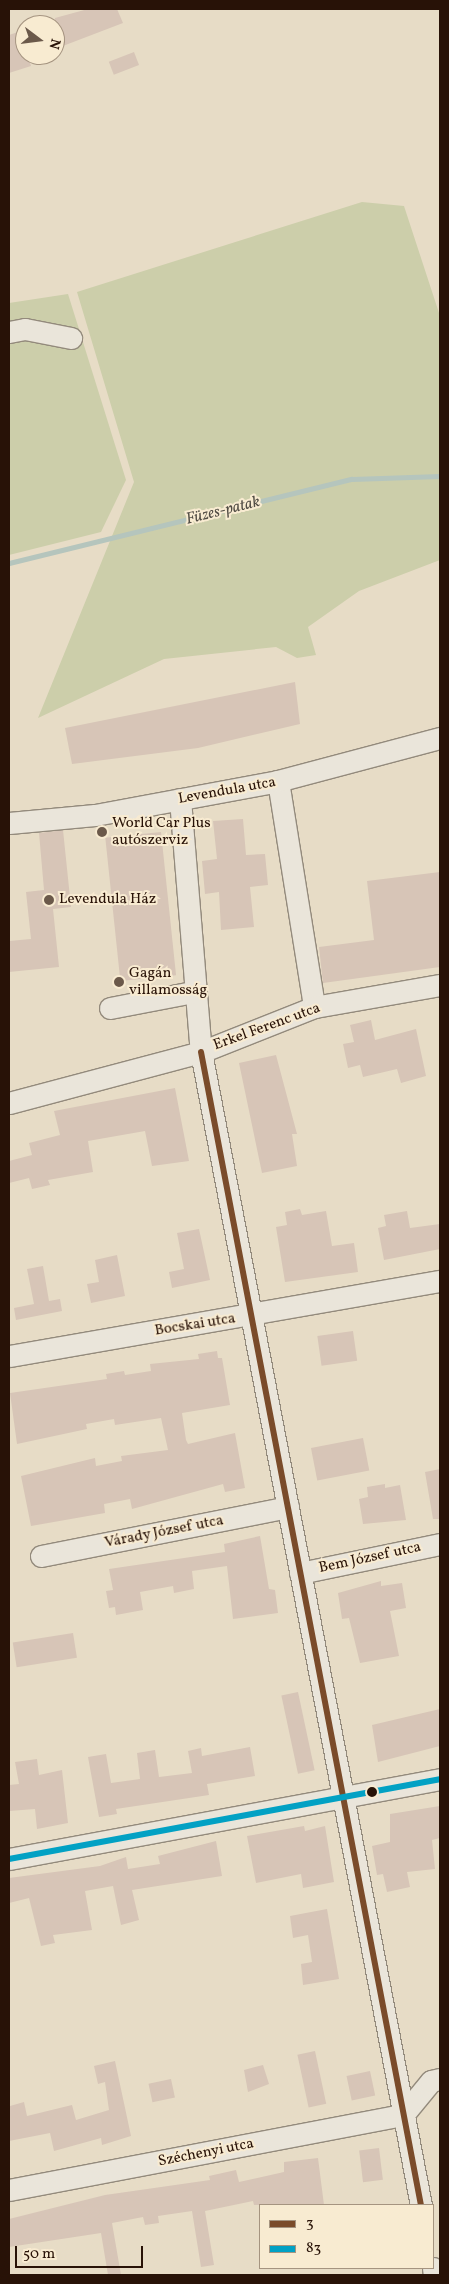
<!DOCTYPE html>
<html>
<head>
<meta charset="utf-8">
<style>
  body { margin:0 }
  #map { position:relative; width:449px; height:2284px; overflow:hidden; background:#e7dcc6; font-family:Vollkorn,serif }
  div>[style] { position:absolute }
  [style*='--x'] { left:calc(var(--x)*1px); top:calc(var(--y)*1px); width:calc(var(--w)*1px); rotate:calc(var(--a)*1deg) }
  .green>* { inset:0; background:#ccceaa }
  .stream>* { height:5px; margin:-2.5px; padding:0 2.5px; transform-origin:2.5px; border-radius:2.5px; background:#b5c5bd }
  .building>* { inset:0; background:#d7c5b7; transform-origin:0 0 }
  .roads { filter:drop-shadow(1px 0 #938a7c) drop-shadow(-1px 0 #938a7c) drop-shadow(0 1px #938a7c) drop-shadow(0 -1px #938a7c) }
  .minor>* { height:21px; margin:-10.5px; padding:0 10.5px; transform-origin:10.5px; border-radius:10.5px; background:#eae5da }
  .bus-1>* { height:6px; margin:-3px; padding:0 3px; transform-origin:3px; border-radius:3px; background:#7a4b2a }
  .bus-2>* { height:6px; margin:-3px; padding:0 3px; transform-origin:3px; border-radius:3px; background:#02a1c4 }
  .dots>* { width:14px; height:14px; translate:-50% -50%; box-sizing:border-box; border:2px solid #f8ebd1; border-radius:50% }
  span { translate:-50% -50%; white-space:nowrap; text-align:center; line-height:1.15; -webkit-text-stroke:4px #f8ebd1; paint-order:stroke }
  .street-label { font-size:15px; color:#281207 }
  .poi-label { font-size:15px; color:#281207 }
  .left { translate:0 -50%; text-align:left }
  .water-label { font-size:16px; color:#524d45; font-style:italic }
  .frame { position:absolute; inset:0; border:10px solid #281207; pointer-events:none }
  .legend { position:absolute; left:259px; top:2204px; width:175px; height:65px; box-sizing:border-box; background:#f8ebd1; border:1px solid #a59480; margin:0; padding:6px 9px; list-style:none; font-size:15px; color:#281207 }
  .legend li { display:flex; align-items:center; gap:10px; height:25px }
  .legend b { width:25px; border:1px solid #a59480 }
  .north { position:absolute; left:15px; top:15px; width:50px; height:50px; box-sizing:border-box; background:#f8ebd1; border:1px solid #a59480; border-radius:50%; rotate:105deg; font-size:14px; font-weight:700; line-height:20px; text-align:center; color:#281207 }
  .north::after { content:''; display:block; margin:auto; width:18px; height:22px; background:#6b594a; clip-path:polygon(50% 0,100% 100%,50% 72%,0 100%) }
  .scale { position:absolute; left:15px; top:2246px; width:128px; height:22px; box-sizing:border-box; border:2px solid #281207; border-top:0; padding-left:6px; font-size:15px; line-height:18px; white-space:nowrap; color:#281207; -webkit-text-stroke:4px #f8ebd1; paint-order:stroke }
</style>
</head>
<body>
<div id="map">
  <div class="green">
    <i style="clip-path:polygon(362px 202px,404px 206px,440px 316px,440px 560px,359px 591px,308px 627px,316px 655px,297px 658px,276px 647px,164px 659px,38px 718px,134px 482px,77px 292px)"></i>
    <i style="clip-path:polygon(68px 294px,126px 480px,101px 532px,9px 555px,9px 303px)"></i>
  </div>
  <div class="stream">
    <i style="--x:9;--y:563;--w:353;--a:-13.8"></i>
    <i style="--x:352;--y:479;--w:88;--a:-2"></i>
  </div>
  <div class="building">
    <i style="clip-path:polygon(88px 9px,117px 9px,123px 23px,55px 49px,55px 18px)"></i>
    <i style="clip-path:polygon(21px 31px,31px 66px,9px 73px,9px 35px)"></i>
    <i style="left:134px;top:52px;width:14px;height:27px;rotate:69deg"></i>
    <i style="clip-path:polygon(295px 682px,300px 724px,198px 748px,72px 764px,65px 728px)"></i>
    <i style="clip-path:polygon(243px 819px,246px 855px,265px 854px,268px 885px,250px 887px,254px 927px,221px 930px,219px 892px,205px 894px,202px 861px,217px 859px,213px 821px)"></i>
    <i style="clip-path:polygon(63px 830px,71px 907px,53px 909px,59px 967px,9px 972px,9px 941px,31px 939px,26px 892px,44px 890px,39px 833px)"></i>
    <i style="left:161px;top:832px;width:144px;height:56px;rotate:84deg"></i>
    <i style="clip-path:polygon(440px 872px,440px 967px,323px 983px,319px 947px,374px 940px,367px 881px)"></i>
    <i style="clip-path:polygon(371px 1020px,375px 1040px,416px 1029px,426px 1076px,401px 1083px,397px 1069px,363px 1077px,360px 1065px,348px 1068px,343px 1044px,354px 1042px,350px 1025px)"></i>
    <i style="clip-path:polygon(276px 1055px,297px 1134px,292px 1134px,297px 1166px,262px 1173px,239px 1063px)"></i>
    <i style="clip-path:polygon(175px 1088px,189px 1161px,152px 1166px,145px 1131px,88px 1141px,93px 1172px,48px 1180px,50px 1185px,32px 1189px,29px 1178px,9px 1183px,9px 1161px,32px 1155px,29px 1143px,60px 1135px,54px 1111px)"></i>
    <i style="clip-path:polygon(300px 1209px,302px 1215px,326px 1211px,332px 1246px,354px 1243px,358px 1272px,285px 1282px,276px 1227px,287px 1225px,285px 1212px)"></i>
    <i style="clip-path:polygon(407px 1211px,410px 1228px,440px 1224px,440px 1249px,384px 1260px,378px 1228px,386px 1226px,384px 1215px)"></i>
    <i style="clip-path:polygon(199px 1229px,210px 1280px,172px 1288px,169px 1272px,184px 1269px,177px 1233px)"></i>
    <i style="clip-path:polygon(117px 1255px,125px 1296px,91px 1303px,87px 1284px,99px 1282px,95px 1260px)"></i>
    <i style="clip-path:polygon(43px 1266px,49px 1301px,60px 1299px,62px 1311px,16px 1320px,14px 1308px,34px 1304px,27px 1269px)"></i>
    <i style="left:353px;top:1331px;width:30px;height:36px;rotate:82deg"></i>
    <i style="clip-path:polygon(217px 1351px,218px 1358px,222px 1358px,230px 1405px,182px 1413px,186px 1440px,188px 1444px,235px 1433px,245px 1488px,225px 1492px,223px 1484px,132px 1509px,130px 1499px,104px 1504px,105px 1513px,31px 1526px,21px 1476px,95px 1458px,96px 1466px,122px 1461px,121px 1456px,168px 1450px,161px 1418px,115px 1425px,114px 1419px,86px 1424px,87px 1429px,17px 1444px,10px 1393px,107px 1379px,106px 1374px,124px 1371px,125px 1375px,151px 1371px,150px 1364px,199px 1359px,198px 1354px)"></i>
    <i style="left:363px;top:1438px;width:33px;height:53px;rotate:79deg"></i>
    <i style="clip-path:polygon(440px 1469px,440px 1519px,433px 1519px,425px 1472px)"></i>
    <i style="clip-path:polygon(385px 1484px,385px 1488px,400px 1485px,406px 1520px,363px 1524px,359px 1499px,368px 1497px,367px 1487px)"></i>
    <i style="clip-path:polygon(260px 1536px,269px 1589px,275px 1590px,278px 1613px,233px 1619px,227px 1566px,192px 1571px,194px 1589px,174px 1593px,173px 1586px,140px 1592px,143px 1610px,116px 1615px,115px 1607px,109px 1608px,106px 1591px,113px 1590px,109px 1569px,225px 1552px,224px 1544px)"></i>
    <i style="clip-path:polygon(381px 1581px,381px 1586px,402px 1583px,406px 1608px,390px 1611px,399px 1656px,360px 1663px,349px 1618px,342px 1619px,338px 1593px)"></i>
    <i style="left:73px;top:1633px;width:25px;height:61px;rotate:81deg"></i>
    <i style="left:298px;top:1692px;width:80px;height:17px;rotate:78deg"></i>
    <i style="clip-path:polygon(440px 1709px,440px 1746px,378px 1762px,372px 1725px)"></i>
    <i style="clip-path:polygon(250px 1747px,255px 1776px,207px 1784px,209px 1795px,116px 1809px,117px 1814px,99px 1817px,88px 1757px,106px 1754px,111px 1783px,140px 1779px,137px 1753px,155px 1750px,159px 1777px,192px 1773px,188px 1751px,201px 1748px,202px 1756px)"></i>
    <i style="clip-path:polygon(37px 1759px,39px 1775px,62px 1770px,68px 1823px,37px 1829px,35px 1809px,9px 1811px,9px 1785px,19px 1784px,15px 1762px)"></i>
    <i style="clip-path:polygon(440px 1806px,440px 1838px,432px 1840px,435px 1869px,407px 1872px,410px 1887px,387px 1892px,383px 1874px,377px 1875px,372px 1846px,390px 1842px,390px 1814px)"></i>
    <i style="clip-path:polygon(304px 1826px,305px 1831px,325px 1826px,334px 1882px,303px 1888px,301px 1874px,256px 1883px,247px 1836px)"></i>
    <i style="clip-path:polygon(216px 1841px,222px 1876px,132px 1890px,139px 1920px,121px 1925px,113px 1886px,85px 1891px,92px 1930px,53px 1935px,55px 1943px,41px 1946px,29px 1898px,9px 1903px,9px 1878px,100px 1866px,126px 1857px,128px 1869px,160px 1864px,158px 1856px)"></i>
    <i style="clip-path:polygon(327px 1909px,339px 1979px,303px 1985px,301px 1964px,312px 1962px,308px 1935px,293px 1938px,290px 1916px)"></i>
    <i style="left:315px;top:2051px;width:54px;height:18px;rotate:78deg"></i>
    <i style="clip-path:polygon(115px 2061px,131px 2136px,102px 2145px,101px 2138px,54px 2151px,50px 2133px,9px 2141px,10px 2106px,24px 2102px,27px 2116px,72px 2105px,76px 2120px,109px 2110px,105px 2082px,98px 2084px,94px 2066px)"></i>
    <i style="clip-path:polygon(263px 2065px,269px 2084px,248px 2092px,244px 2070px)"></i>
    <i style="left:370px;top:2071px;width:25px;height:24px;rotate:78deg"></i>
    <i style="left:171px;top:2079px;width:19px;height:23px;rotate:78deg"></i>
    <i style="left:379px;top:2148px;width:32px;height:20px;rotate:83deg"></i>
    <i style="clip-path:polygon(318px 2158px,324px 2205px,254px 2205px,253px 2201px,205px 2211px,214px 2265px,201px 2267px,192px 2211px,158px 2216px,159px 2223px,145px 2225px,143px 2217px,112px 2223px,121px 2275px,108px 2275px,101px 2233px,9px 2247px,9px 2219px,105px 2195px,210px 2180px,209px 2176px,236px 2170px,239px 2182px,284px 2172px,284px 2162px)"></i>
  </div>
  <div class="roads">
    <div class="minor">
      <i style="--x:9;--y:332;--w:16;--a:-11"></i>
      <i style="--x:25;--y:329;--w:47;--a:11.1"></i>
      <i style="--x:278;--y:781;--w:229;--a:80.9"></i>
      <i style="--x:180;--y:799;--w:254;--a:85.3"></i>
      <i style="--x:201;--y:1052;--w:1174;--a:79.2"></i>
      <i style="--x:9;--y:823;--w:86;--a:-5.3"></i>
      <i style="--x:95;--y:815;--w:186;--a:-10.5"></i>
      <i style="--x:278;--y:781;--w:168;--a:-14.9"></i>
      <i style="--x:110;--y:1008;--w:85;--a:-10.9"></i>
      <i style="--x:9;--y:1103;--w:199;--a:-14.9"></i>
      <i style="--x:201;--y:1052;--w:122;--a:-21.7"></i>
      <i style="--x:314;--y:1007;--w:128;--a:-9.9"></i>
      <i style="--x:9;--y:1356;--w:437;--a:-9.9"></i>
      <i style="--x:41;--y:1556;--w:252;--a:-11.2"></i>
      <i style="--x:300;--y:1573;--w:143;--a:-11.7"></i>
      <i style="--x:9;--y:1859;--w:438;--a:-10.5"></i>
      <i style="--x:9;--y:2190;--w:401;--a:-10.8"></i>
      <i style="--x:403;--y:2115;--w:44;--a:-50.5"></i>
      <i style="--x:431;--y:2081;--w:9;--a:-13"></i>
      <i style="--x:433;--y:2268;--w:7;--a:82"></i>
    </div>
  </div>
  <div class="bus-1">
    <i style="--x:201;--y:1052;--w:1174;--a:79.2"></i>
  </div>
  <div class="bus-2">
    <i style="--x:9;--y:1859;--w:438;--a:-10.5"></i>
  </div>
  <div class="dots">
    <i style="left:102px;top:832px;background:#6b594a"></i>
    <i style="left:49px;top:900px;background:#6b594a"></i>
    <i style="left:119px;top:982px;background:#6b594a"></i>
    <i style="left:372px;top:1792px;background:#281207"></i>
  </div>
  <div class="street-label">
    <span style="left:227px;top:791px;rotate:-10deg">Levendula utca</span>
    <span style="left:267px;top:1027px;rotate:-20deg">Erkel Ferenc utca</span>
    <span style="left:195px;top:1325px;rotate:-9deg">Bocskai utca</span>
    <span style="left:164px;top:1532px;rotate:-11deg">Várady József utca</span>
    <span style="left:370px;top:1558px;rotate:-12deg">Bem József utca</span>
    <span style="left:206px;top:2153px;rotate:-11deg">Széchenyi utca</span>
  </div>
  <div class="poi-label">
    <span class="left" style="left:112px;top:832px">World Car Plus<br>autószerviz</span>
    <span class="left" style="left:59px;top:900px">Levendula Ház</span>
    <span class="left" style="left:129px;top:982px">Gagán<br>villamosság</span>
  </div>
  <div class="water-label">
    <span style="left:223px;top:511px;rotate:-14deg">Füzes-patak</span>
  </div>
  <div class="frame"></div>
  <ul class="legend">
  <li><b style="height:6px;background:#7a4b2a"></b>3</li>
  <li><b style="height:6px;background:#02a1c4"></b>83</li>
  </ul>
  <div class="north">N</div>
  <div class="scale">50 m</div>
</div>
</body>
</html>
